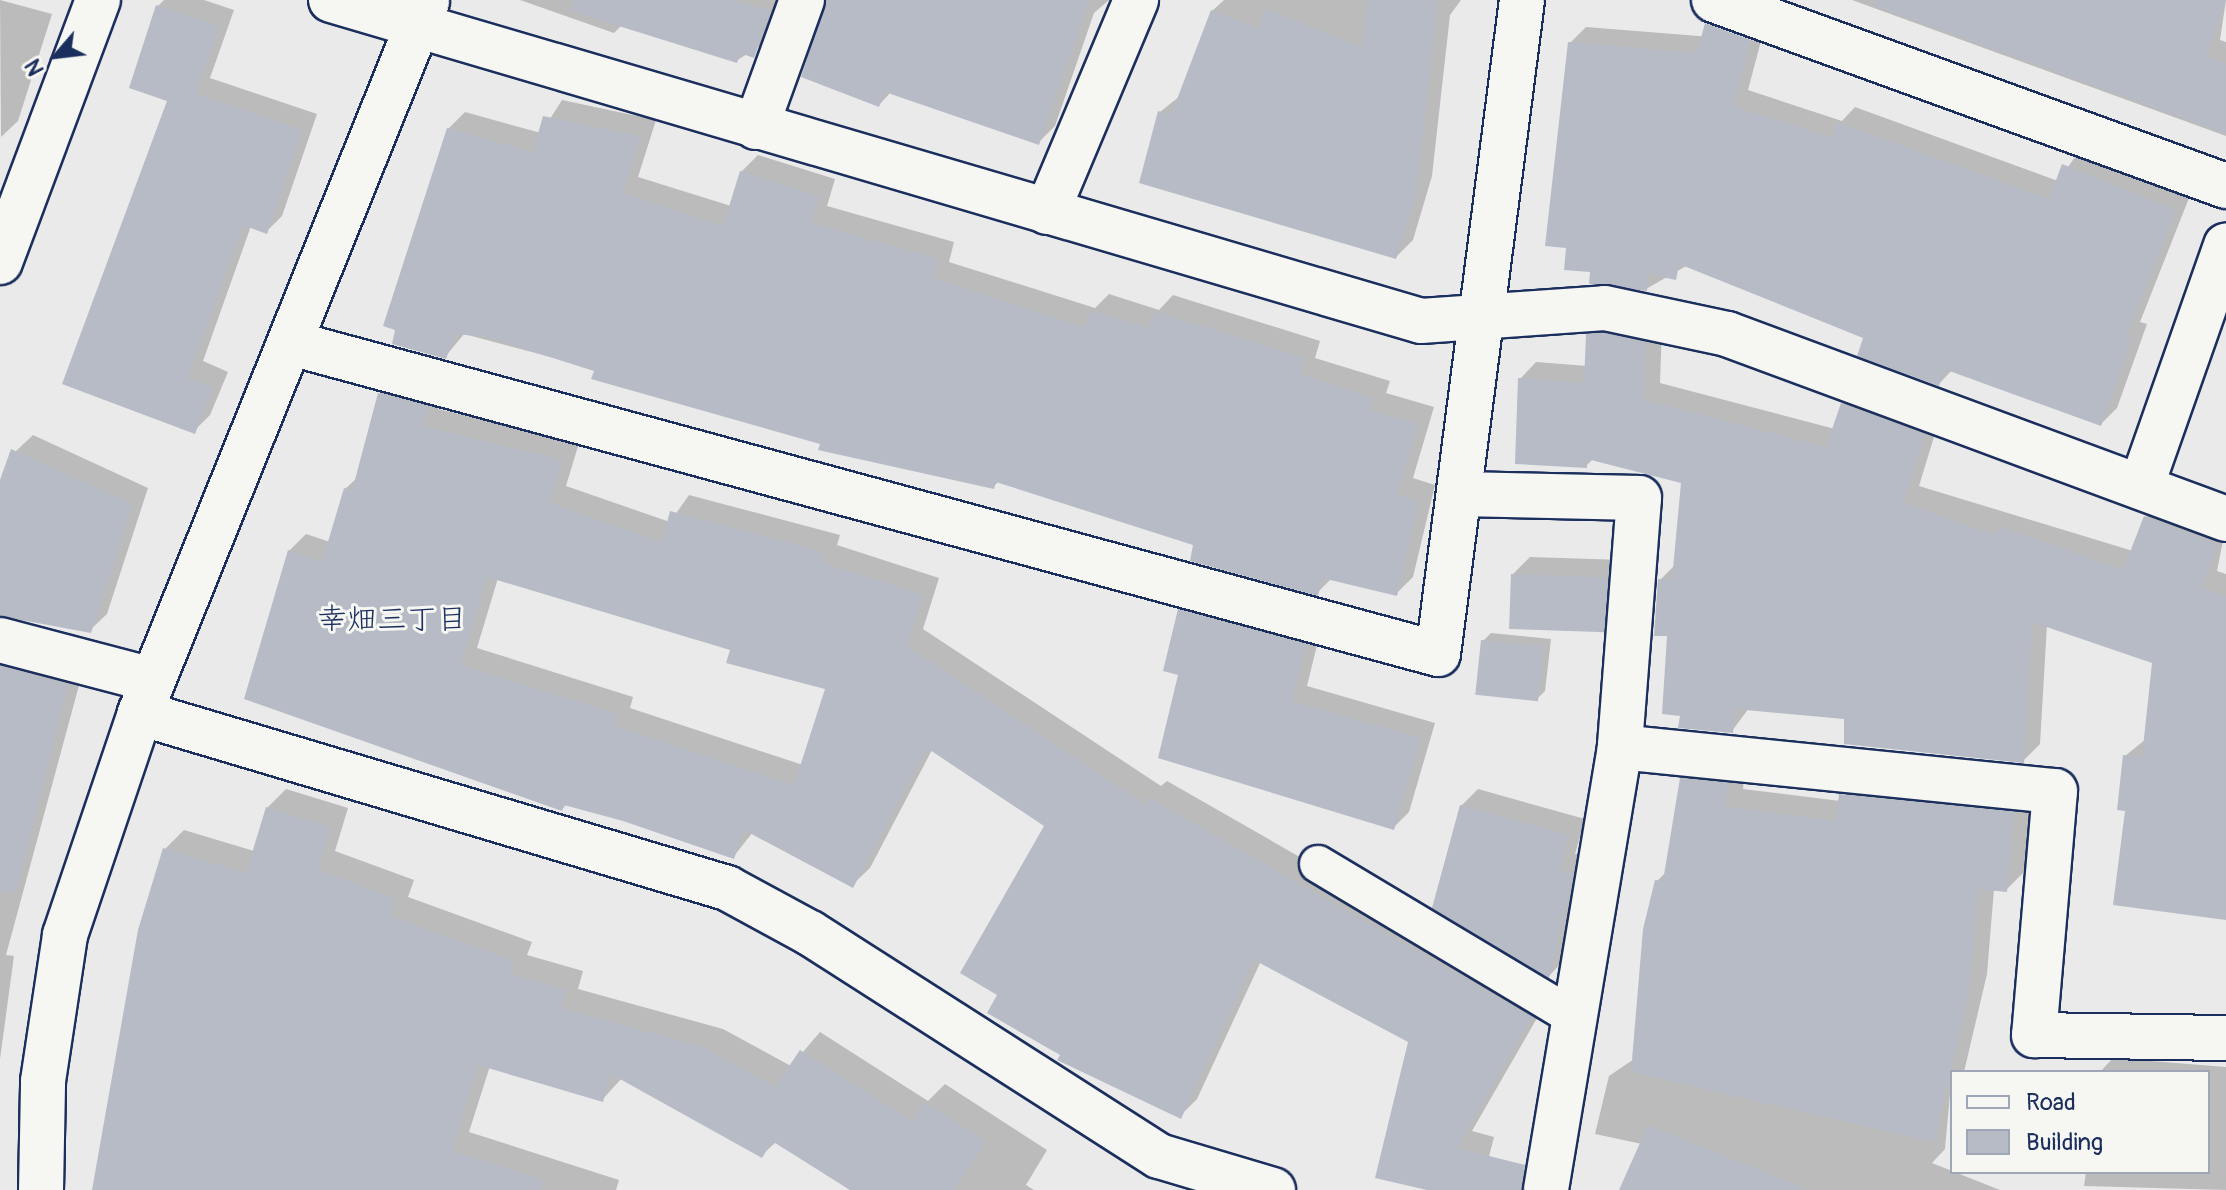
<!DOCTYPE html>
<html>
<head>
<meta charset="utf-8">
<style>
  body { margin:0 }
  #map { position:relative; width:2226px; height:1190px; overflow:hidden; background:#e9eae9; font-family:Pangolin,"Klee One",sans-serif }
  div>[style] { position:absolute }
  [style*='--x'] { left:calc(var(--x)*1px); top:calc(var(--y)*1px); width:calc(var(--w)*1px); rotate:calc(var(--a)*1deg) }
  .shadow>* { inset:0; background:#0003 }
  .building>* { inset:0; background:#b6bbc6; transform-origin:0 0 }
  .roads { filter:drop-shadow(2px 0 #1b2f5e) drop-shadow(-2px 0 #1b2f5e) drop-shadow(0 2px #1b2f5e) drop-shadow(0 -2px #1b2f5e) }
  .lane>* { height:36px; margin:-18px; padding:0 18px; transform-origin:18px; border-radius:18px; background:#f6f6f2 }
  .street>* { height:44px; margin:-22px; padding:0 22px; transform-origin:22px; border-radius:22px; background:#f6f6f2 }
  span { translate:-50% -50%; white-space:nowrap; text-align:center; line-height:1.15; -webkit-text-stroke:6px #f6f6f2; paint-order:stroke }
  .neighbourhood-label { font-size:30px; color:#1b2f5e }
  .legend { position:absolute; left:1950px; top:1070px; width:260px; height:104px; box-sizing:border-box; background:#f6f6f2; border:2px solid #9ea6b7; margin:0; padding:10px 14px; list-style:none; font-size:24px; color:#1b2f5e }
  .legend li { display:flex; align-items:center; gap:16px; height:40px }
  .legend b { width:40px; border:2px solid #9ea6b7 }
  .north { position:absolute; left:16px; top:16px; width:80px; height:80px; -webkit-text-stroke:6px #f6f6f2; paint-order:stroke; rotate:242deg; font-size:22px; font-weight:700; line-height:32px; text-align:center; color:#1b2f5e }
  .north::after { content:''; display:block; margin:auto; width:28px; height:36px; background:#1b2f5e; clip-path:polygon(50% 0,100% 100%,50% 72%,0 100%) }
</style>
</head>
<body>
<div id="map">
  <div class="shadow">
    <i style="clip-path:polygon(0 0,52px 14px,18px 121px,1px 137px)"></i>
    <i style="clip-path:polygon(164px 0,204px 0,234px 10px,210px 78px,317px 114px,282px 216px,266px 232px,251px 226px,203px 361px,228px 372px,210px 415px,194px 431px,64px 382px,170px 100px,158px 6px)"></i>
    <i style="clip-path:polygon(520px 0,786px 0,770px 39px,736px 61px,622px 25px,614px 33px)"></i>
    <i style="clip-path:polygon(826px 0,1109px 0,1094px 13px,1055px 126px,1039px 142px,891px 92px,879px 105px)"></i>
    <i style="clip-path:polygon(1224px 0,1461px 0,1450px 15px,1432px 176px,1413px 240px,1396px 257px,1160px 112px,1180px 96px,1212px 11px)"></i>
    <i style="clip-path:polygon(1852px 0,2226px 0,2220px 40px,2226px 42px,2226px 136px)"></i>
    <i style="clip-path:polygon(1586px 27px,1761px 41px,1748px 90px,1842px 121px,1855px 107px,2058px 181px,2080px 150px,2191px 193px,2140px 322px,2147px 324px,2117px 408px,2101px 424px,1952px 370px,1939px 384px,1866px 337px,1688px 265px,1646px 289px,1570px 43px)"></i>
    <i style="clip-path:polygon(562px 100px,656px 120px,638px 177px,731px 206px,741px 172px,758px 155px,835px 179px,827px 206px,954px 242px,949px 262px,1095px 308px,1109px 294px,1159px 310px,1173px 295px,1320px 341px,1315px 358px,1390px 381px,1386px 393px,1434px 407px,1413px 478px,1435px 485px,1413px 577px,1396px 594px,1332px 578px,1317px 593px,1196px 544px,999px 481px,993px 487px,822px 442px,596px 369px,464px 334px,445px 357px,448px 129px,465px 112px,541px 133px)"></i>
    <i style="clip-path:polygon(1605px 318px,1662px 326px,1660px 383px,1835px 429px,1843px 404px,1860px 388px,1940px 417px,1919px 486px,2133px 551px,2146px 517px,2162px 501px,2226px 525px,2217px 571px,2226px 574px,2226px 918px,2128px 810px,2125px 756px,2146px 739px,2154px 662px,2047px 625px,2040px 744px,2023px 761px,1846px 717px,1749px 708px,1732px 731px,1682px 714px,1660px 580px,1676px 564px,1683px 481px,1593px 459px,1586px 466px,1520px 379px,1536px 362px,1587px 366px,1588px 335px)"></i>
    <i style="clip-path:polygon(evenodd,397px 376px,445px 389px,438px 409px,579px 443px,566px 486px,670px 522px,689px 495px,840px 535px,837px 545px,939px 578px,923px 629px,1161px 786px,1167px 781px,1548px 999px,1472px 1131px,1494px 1137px,1483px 1180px,1474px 1190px,1435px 1190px,1410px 1041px,1261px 961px,1197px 1099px,1180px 1116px,1063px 1054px,1000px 994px,1046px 825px,932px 750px,870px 868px,852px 885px,753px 832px,734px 856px,623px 819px,567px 804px,562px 809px,289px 551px,306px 534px,330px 542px,345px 489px,358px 477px,380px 394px,397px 376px,498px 578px,732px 649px,828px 688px,803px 765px,630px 708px,633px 697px,477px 648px,498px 578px)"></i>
    <i style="clip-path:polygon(33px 435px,148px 488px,107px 614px,90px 630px,0 615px,0 502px,16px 451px)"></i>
    <i style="clip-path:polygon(1530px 557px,1624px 560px,1620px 614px,1603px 631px,1513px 574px)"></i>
    <i style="clip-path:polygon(1195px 595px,1321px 629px,1307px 686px,1435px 723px,1409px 812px,1394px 827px,1180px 673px,1180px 610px)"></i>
    <i style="clip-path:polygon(1491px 633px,1551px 639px,1545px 691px,1537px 699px,1483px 641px)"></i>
    <i style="clip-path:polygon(0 638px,84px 667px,6px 955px,14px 956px,0 1059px)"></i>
    <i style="clip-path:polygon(1700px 761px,1745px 765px,1743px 789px,1840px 801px,1859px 777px,2031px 794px,2024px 872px,2006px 890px,1994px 889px,1987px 974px,1964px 1072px,1952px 1072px,1945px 1149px,1932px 1163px,2000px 1190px,1622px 1190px,1642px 1144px,1595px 1134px,1609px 1076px,1634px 1059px,1657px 881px,1667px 871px,1682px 779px)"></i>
    <i style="clip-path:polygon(286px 789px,348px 808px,335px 851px,414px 880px,408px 897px,532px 942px,527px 955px,583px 971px,578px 989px,723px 1029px,791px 1066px,820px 1032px,928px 1101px,945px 1084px,1047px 1150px,1026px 1185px,1034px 1190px,850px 1190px,776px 1142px,762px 1155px,622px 1078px,602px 1100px,490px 1066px,469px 1132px,619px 1180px,616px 1190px,123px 1190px,165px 849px,184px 830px,254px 851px,267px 808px)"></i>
    <i style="clip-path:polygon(1478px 789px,1585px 819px,1575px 854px,1590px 855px,1565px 959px,1549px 976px,1461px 806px)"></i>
    <i style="clip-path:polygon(2113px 1058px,2226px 1067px,2226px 1190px,2084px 1186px,2086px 1172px,2208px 1172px,2208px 1072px,2100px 1072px)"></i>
  </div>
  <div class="building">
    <i style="clip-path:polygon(573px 0,733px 0,771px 11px,754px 58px,740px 53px,737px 63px,571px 11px)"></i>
    <i style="clip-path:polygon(826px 0,1089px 0,1039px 145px,885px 92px,879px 107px,801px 77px)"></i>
    <i style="clip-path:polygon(1367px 0,1438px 0,1416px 195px,1396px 259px,1139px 183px,1158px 111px,1171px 115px,1211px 10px,1258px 28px,1266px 9px,1362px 47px)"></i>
    <i style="clip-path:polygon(1876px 0,2226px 0,2206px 56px,2226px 64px,2226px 134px,1875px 6px)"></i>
    <i style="clip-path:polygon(156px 5px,219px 26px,195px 94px,302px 130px,267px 234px,243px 225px,188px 378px,213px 388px,195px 434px,62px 384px,167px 101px,129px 88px)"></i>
    <i style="clip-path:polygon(1705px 23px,1751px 40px,1733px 106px,1832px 138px,1837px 122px,2049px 199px,2062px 164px,2176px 210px,2126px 338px,2132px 340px,2101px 426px,1944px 369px,1939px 386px,1857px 356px,1863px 338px,1679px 264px,1676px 280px,1648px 274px,1647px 291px,1589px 284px,1590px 272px,1564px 270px,1566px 248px,1545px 246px,1568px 42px,1697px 53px)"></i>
    <i style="clip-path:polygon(543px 116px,640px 136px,623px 193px,723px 226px,740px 171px,820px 196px,811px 223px,939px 259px,933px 278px,1085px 327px,1090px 310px,1149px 328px,1154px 311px,1305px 358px,1300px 374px,1374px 398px,1370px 410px,1418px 424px,1397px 495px,1419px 501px,1397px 596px,1322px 578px,1318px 596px,1190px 561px,1193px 545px,996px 482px,994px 489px,818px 450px,820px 444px,591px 379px,594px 371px,487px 337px,455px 334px,446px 359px,392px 344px,395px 330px,383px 326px,447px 128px,533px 152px)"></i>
    <i style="clip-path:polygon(1603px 333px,1646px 342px,1644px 400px,1826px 447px,1841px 403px,1925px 434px,1903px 503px,1995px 535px,1999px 526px,2123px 570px,2144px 516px,2217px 544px,2202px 587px,2226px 596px,2226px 920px,2113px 905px,2125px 811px,2117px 810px,2123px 755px,2142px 757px,2152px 663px,2032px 622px,2024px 763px,1844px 744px,1844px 719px,1735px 709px,1733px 733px,1678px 728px,1680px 716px,1662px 714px,1667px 636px,1654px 636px,1658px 579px,1672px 579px,1681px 483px,1587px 459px,1587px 468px,1515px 464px,1518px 378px,1584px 383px,1586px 334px)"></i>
    <i style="clip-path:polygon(evenodd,378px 393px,429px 406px,422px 426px,563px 460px,550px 503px,662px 542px,670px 511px,824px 552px,821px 562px,923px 595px,907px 646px,1146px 805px,1148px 797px,1532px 1017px,1457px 1148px,1525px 1165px,1522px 1190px,1427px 1190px,1375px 1178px,1408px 1042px,1254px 960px,1181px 1119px,1057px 1060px,1060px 1055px,987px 1013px,997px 995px,960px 973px,1044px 826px,927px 748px,853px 888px,744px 830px,734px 859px,623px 821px,564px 805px,562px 811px,244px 699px,288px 550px,322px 562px,344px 488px,352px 491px,378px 393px,487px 577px,730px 650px,726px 663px,825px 689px,794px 785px,614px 725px,617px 714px,461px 665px,487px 577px)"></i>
    <i style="clip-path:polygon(11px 449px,133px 504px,91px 633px,0 616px,0 480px)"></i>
    <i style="left:1511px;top:574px;width:97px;height:55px;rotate:2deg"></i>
    <i style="clip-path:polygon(1178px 609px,1306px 644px,1292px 701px,1421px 738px,1394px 830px,1158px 758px,1178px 675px,1163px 671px)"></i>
    <i style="left:1481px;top:640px;width:63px;height:55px;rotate:6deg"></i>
    <i style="clip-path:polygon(0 666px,68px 684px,16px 893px,0 891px)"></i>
    <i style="clip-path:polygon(1680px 778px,1728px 783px,1725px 806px,1836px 821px,1839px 794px,2014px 812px,2007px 892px,1978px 889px,1969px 993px,1934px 1142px,1631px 1072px,1643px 929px,1655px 880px,1663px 881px)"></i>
    <i style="clip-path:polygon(1460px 805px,1569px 835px,1560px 870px,1574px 872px,1549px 978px,1432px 908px)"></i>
    <i style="clip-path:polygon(266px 807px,330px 827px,318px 870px,396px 899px,391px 916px,514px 961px,510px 974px,566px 990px,561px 1008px,703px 1047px,775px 1087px,800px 1050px,912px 1121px,924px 1102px,986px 1141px,954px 1190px,850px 1190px,772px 1141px,762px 1158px,611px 1074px,603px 1102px,478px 1065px,452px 1151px,543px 1180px,542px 1190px,92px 1190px,138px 930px,163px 848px,246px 873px)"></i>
    <i style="clip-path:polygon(1648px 1125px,1804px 1188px,1803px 1190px,1619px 1190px)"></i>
  </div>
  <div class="roads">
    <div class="lane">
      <i style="--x:1318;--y:864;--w:300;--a:30.9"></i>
    </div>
    <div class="street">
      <i style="--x:331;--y:0;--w:1136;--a:16.41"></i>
      <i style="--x:1421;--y:321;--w:184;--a:-4"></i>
      <i style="--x:1605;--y:308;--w:125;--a:12"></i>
      <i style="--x:1727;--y:334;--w:532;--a:20.34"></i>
      <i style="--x:1714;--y:0;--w:545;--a:19.97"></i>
      <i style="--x:756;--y:127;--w:135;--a:-70.1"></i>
      <i style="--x:1047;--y:212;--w:230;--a:-67.2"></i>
      <i style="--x:0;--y:262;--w:280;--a:-69.5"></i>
      <i style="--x:291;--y:343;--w:1188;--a:15.17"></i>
      <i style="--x:1438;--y:654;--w:659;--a:-82.68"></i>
      <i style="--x:2141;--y:487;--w:256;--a:-70.6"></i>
      <i style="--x:1461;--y:494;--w:178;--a:1.3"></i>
      <i style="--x:1639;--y:498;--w:250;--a:94.4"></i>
      <i style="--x:1620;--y:747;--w:449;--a:99.5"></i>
      <i style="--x:0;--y:640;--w:158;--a:14.7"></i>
      <i style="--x:140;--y:713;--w:613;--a:16.6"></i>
      <i style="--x:727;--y:888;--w:94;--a:28.5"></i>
      <i style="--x:810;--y:933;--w:414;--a:32.6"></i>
      <i style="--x:1159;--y:1156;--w:119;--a:16.6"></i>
      <i style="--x:1620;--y:747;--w:437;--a:5.8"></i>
      <i style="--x:2055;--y:791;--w:245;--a:94.9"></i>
      <i style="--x:2034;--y:1035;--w:192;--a:0.9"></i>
      <i style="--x:41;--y:1190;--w:109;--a:-88.9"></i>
      <i style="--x:43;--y:1081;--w:148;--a:-81.4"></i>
      <i style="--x:65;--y:935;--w:234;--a:-71.3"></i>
      <i style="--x:140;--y:713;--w:767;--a:-68.02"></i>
    </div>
  </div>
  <div class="neighbourhood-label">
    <span style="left:392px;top:620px">幸畑三丁目</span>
  </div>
  <ul class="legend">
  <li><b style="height:10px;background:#f6f6f2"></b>Road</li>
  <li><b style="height:22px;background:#b6bbc6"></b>Building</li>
  </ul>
  <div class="north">N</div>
</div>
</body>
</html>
